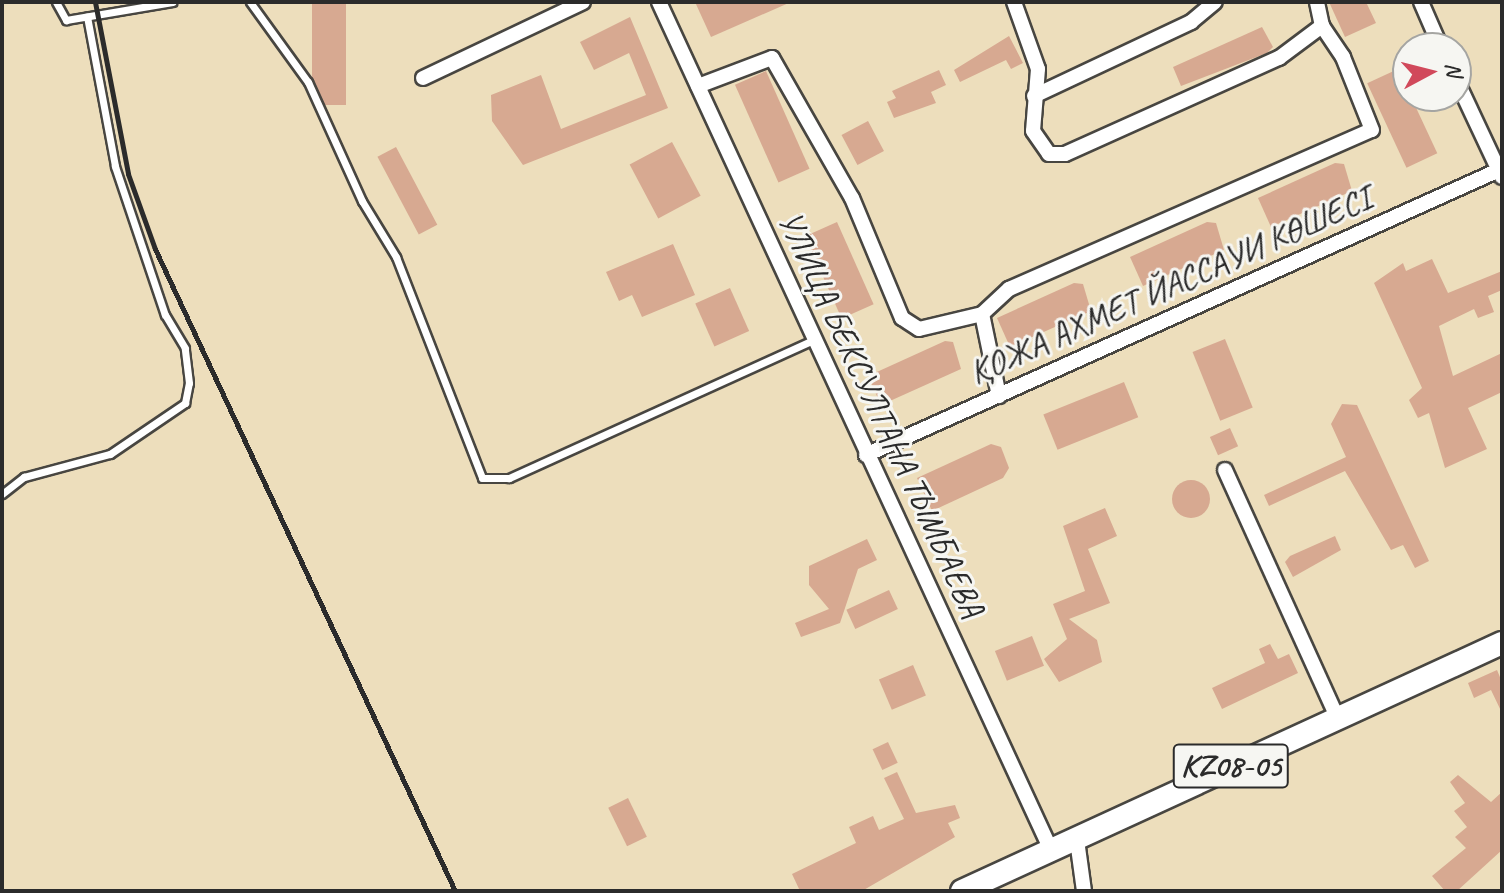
<!DOCTYPE html>
<html>
<head>
<meta charset="utf-8">
<style>
  body { margin:0 }
  #map { position:relative; width:1504px; height:893px; overflow:hidden; background:#eddebc; font-family:Caveat,sans-serif }
  div>[style] { position:absolute }
  [style*='--x'] { left:calc(var(--x)*1px); top:calc(var(--y)*1px); width:calc(var(--w)*1px); rotate:calc(var(--a)*1deg) }
  .building>* { inset:0; background:#d7a991; transform-origin:0 0 }
  .round { border-radius:50% }
  .roads { filter:drop-shadow(2px 0 #484641) drop-shadow(-2px 0 #484641) drop-shadow(0 2px #484641) drop-shadow(0 -2px #484641) }
  .lane>* { height:7px; margin:-3.5px; padding:0 3.5px; transform-origin:3.5px; border-radius:3.5px; background:#fff }
  .street>* { height:14px; margin:-7px; padding:0 7px; transform-origin:7px; border-radius:7px; background:#fff }
  .primary>* { height:22px; margin:-11px; padding:0 11px; transform-origin:11px; border-radius:11px; background:#fff }
  .rail>* { height:5px; margin:-2.5px; padding:0 2.5px; transform-origin:2.5px; border-radius:2.5px; background:#2b2b2b }
  span { translate:-50% -50%; white-space:nowrap; text-align:center; line-height:1.15; -webkit-text-stroke:6px #f6f6f2; paint-order:stroke }
  .shield-label span { padding:2px 6px; background:#f6f6f2; border:2px solid; border-radius:6px; -webkit-text-stroke-width:0 }
  .shield-label { font-size:32px; color:#2b2b2b; font-weight:700 }
  .street-label { font-size:34px; color:#2b2b2b }
  .frame { position:absolute; inset:0; border:4px solid #2b2b2b; pointer-events:none }
  .north { position:absolute; left:1392px; top:32px; width:80px; height:80px; box-sizing:border-box; background:#f6f6f2; border:2px solid #a5a5a2; border-radius:50%; rotate:83deg; font-size:22px; font-weight:700; line-height:32px; text-align:center; color:#2b2b2b }
  .north::after { content:''; display:block; margin:auto; width:28px; height:36px; background:#d1495b; clip-path:polygon(50% 0,100% 100%,50% 72%,0 100%) }
</style>
</head>
<body>
<div id="map">
  <div class="building">
    <i style="left:312px;top:2px;width:34px;height:103px"></i>
    <i style="clip-path:polygon(695px 2px,791px 2px,711px 37px)"></i>
    <i style="clip-path:polygon(1329px 2px,1366px 2px,1376px 23px,1345px 37px)"></i>
    <i style="clip-path:polygon(630px 17px,668px 108px,523px 165px,492px 121px,491px 95px,541px 75px,561px 129px,646px 95px,629px 53px,594px 70px,580px 42px)"></i>
    <i style="clip-path:polygon(1262px 27px,1273px 47px,1267px 53px,1181px 86px,1173px 67px)"></i>
    <i style="clip-path:polygon(1009px 36px,1023px 63px,1011px 69px,1006px 60px,960px 82px,954px 70px)"></i>
    <i style="left:1398px;top:69px;width:93px;height:34px;rotate:65deg"></i>
    <i style="clip-path:polygon(939px 70px,946px 85px,931px 92px,936px 103px,894px 118px,887px 102px,896px 98px,892px 91px)"></i>
    <i style="left:766px;top:71px;width:107px;height:34px;rotate:66deg"></i>
    <i style="left:868px;top:121px;width:34px;height:30px;rotate:62deg"></i>
    <i style="left:672px;top:142px;width:61px;height:48px;rotate:62deg"></i>
    <i style="left:396px;top:147px;width:88px;height:21px;rotate:62deg"></i>
    <i style="clip-path:polygon(1335px 163px,1344px 164px,1352px 191px,1271px 227px,1258px 198px)"></i>
    <i style="left:837px;top:222px;width:90px;height:35px;rotate:66deg"></i>
    <i style="clip-path:polygon(1207px 222px,1216px 223px,1224px 250px,1143px 286px,1130px 257px)"></i>
    <i style="clip-path:polygon(673px 244px,695px 295px,642px 317px,632px 295px,619px 301px,606px 272px)"></i>
    <i style="clip-path:polygon(1432px 259px,1448px 293px,1502px 271px,1502px 290px,1488px 296px,1494px 312px,1478px 318px,1474px 309px,1439px 326px,1453px 376px,1502px 353px,1502px 392px,1468px 408px,1487px 449px,1445px 468px,1429px 413px,1418px 418px,1409px 400px,1422px 388px,1374px 283px,1403px 263px,1406px 271px)"></i>
    <i style="clip-path:polygon(1074px 283px,1083px 284px,1091px 311px,1010px 347px,997px 318px)"></i>
    <i style="left:730px;top:288px;width:47px;height:38px;rotate:66deg"></i>
    <i style="left:1225px;top:339px;width:74px;height:35px;rotate:68deg"></i>
    <i style="clip-path:polygon(945px 341px,953px 342px,961px 369px,881px 405px,868px 376px)"></i>
    <i style="left:1124px;top:382px;width:38px;height:87px;rotate:68deg"></i>
    <i style="clip-path:polygon(1342px 404px,1357px 405px,1429px 561px,1415px 568px,1403px 545px,1391px 550px,1345px 471px,1269px 506px,1264px 495px,1346px 457px,1331px 424px)"></i>
    <i style="left:1230px;top:428px;width:20px;height:22px;rotate:66deg"></i>
    <i style="clip-path:polygon(991px 444px,1001px 447px,1009px 468px,1003px 478px,932px 511px,917px 478px)"></i>
    <i class="round" style="left:1172px;top:480px;width:38px;height:38px"></i>
    <i style="clip-path:polygon(1105px 508px,1117px 536px,1088px 549px,1110px 603px,1069px 619px,1097px 640px,1102px 662px,1059px 682px,1044px 659px,1067px 639px,1053px 604px,1085px 591px,1063px 526px)"></i>
    <i style="clip-path:polygon(1335px 536px,1341px 550px,1293px 577px,1285px 562px,1290px 556px)"></i>
    <i style="clip-path:polygon(867px 539px,877px 560px,858px 569px,840px 623px,801px 637px,795px 623px,829px 609px,809px 585px,809px 566px)"></i>
    <i style="left:889px;top:590px;width:21px;height:47px;rotate:65deg"></i>
    <i style="left:1032px;top:636px;width:32px;height:40px;rotate:68deg"></i>
    <i style="clip-path:polygon(1270px 644px,1278px 659px,1289px 654px,1298px 673px,1222px 709px,1212px 688px,1265px 663px,1259px 649px)"></i>
    <i style="left:913px;top:665px;width:33px;height:37px;rotate:67deg"></i>
    <i style="clip-path:polygon(1497px 670px,1502px 682px,1502px 713px,1491px 690px,1474px 698px,1468px 683px)"></i>
    <i style="left:888px;top:742px;width:23px;height:17px;rotate:65deg"></i>
    <i style="clip-path:polygon(897px 772px,916px 813px,955px 805px,960px 818px,948px 823px,955px 837px,862px 891px,800px 891px,792px 874px,856px 843px,849px 827px,873px 816px,879px 830px,904px 819px,884px 778px)"></i>
    <i style="clip-path:polygon(1458px 775px,1491px 802px,1502px 792px,1502px 850px,1457px 891px,1445px 891px,1432px 876px,1466px 848px,1455px 837px,1467px 827px,1454px 811px,1465px 803px,1450px 782px)"></i>
    <i style="left:628px;top:798px;width:43px;height:22px;rotate:64deg"></i>
  </div>
  <div class="roads">
    <div class="lane">
      <i style="--x:56;--y:2;--w:21;--a:61"></i>
      <i style="--x:66;--y:20;--w:108;--a:-9.6"></i>
      <i style="--x:250;--y:2;--w:99;--a:54.1"></i>
      <i style="--x:308;--y:82;--w:131;--a:65.6"></i>
      <i style="--x:362;--y:201;--w:66;--a:58.7"></i>
      <i style="--x:396;--y:257;--w:237;--a:68.7"></i>
      <i style="--x:482;--y:478;--w:27;--a:0"></i>
      <i style="--x:509;--y:478;--w:336;--a:-24.4"></i>
      <i style="--x:2;--y:494;--w:28;--a:-38"></i>
      <i style="--x:24;--y:477;--w:89;--a:-15"></i>
      <i style="--x:110;--y:454;--w:91;--a:-34.2"></i>
      <i style="--x:185;--y:403;--w:20;--a:-79"></i>
      <i style="--x:189;--y:383;--w:35;--a:-97"></i>
      <i style="--x:185;--y:348;--w:39;--a:-121"></i>
      <i style="--x:165;--y:315;--w:157;--a:-108.6"></i>
      <i style="--x:115;--y:166;--w:152;--a:-100.6"></i>
    </div>
    <div class="street">
      <i style="--x:659;--y:2;--w:936;--a:65.19"></i>
      <i style="--x:1014;--y:2;--w:71;--a:70.3"></i>
      <i style="--x:1038;--y:69;--w:62;--a:94.6"></i>
      <i style="--x:1033;--y:131;--w:28;--a:55"></i>
      <i style="--x:1049;--y:154;--w:16;--a:0"></i>
      <i style="--x:1065;--y:154;--w:235;--a:-24.2"></i>
      <i style="--x:1279;--y:58;--w:54;--a:-36.7"></i>
      <i style="--x:1322;--y:26;--w:25;--a:-102"></i>
      <i style="--x:1421;--y:2;--w:50;--a:66.5"></i>
      <i style="--x:423;--y:78;--w:177;--a:-25.4"></i>
      <i style="--x:1456;--y:79;--w:108;--a:64.9"></i>
      <i style="--x:698;--y:86;--w:79;--a:-20.7"></i>
      <i style="--x:772;--y:58;--w:161;--a:60.3"></i>
      <i style="--x:852;--y:198;--w:130;--a:67.4"></i>
      <i style="--x:902;--y:318;--w:20;--a:33"></i>
      <i style="--x:919;--y:329;--w:65;--a:-13.4"></i>
      <i style="--x:982;--y:314;--w:84;--a:78.3"></i>
      <i style="--x:1034;--y:96;--w:174;--a:-25.2"></i>
      <i style="--x:1191;--y:22;--w:31;--a:-40"></i>
      <i style="--x:982;--y:314;--w:37;--a:-43"></i>
      <i style="--x:1009;--y:289;--w:396;--a:-23.7"></i>
      <i style="--x:1372;--y:130;--w:79;--a:-111.7"></i>
      <i style="--x:1343;--y:57;--w:37;--a:-124"></i>
      <i style="--x:866;--y:455;--w:694;--a:-24.24"></i>
      <i style="--x:1225;--y:470;--w:271;--a:65.6"></i>
      <i style="--x:1077;--y:840;--w:51;--a:82.2"></i>
    </div>
    <div class="primary">
      <i style="--x:962;--y:891;--w:594;--a:-24.67"></i>
    </div>
  </div>
  <div class="rail">
    <i style="--x:95;--y:2;--w:175;--a:79.1"></i>
    <i style="--x:128;--y:174;--w:80;--a:70.2"></i>
    <i style="--x:155;--y:249;--w:709;--a:64.95"></i>
  </div>
  <div class="shield-label">
    <span style="left:1231px;top:766px">KZ08-05</span>
  </div>
  <div class="street-label">
    <span style="left:1170px;top:285px;rotate:-24deg">ҚОЖА АХМЕТ ЙАССАУИ КӨШЕСІ</span>
    <span style="left:882px;top:414px;rotate:65deg">УЛИЦА БЕКСУЛТАНА ТЫМБАЕВА</span>
  </div>
  <div class="frame"></div>
  <div class="north">N</div>
</div>
</body>
</html>
